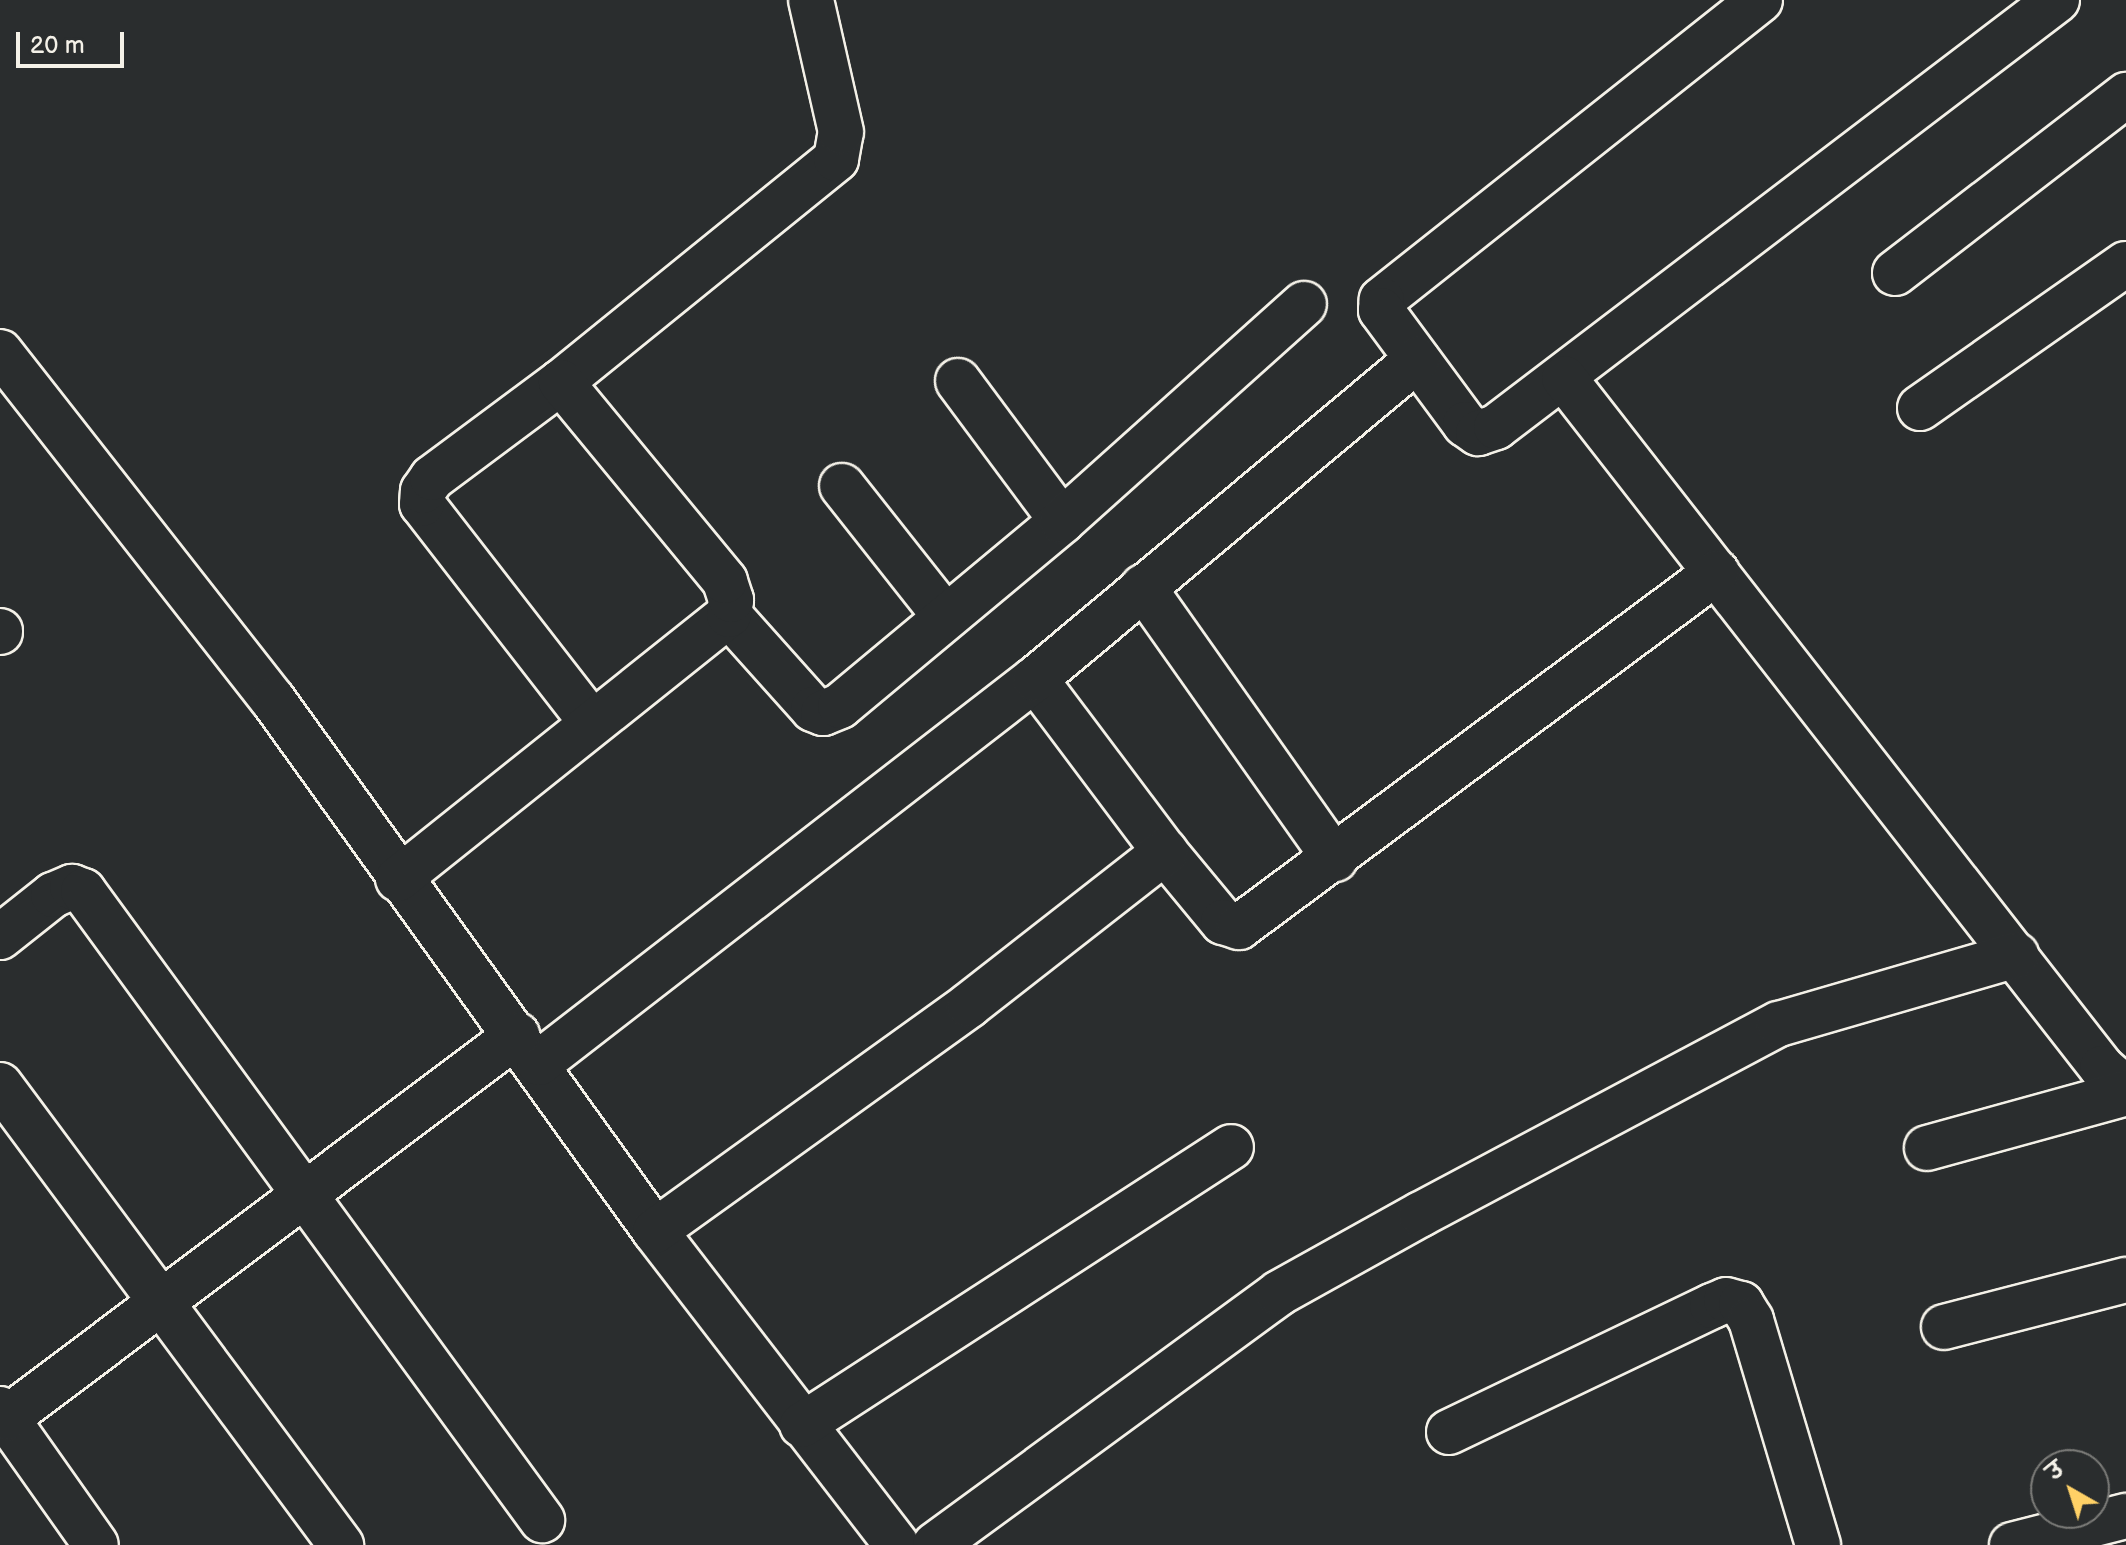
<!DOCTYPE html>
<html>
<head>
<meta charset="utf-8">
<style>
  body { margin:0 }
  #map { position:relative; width:2126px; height:1545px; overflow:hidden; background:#2a2d2e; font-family:"Balsamiq Sans","Playpen Sans Deva",sans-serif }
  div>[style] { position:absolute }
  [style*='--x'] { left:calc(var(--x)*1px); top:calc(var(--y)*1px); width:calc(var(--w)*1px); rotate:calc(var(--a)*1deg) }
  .roads { filter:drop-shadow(2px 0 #f4f1e8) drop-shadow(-2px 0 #f4f1e8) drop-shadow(0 2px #f4f1e8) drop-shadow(0 -2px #f4f1e8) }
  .minor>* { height:44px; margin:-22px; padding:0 22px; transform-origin:22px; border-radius:22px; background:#2a2d2e }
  span { translate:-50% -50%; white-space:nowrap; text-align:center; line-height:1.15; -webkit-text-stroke:7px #2a2d2e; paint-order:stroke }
  .north { position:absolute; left:2030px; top:1449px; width:80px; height:80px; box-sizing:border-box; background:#2a2d2e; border:2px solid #7b7b78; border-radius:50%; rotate:321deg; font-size:22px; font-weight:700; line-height:32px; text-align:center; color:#f4f1e8 }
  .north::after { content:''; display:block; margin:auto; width:28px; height:36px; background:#ffd166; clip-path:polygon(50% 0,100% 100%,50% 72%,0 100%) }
  .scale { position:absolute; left:16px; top:32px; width:108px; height:36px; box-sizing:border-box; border:4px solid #f4f1e8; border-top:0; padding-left:10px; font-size:24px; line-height:28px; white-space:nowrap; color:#f4f1e8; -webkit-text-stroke:6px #2a2d2e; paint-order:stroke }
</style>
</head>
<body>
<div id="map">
  <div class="roads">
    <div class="minor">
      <i style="--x:1760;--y:0;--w:483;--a:141.6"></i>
      <i style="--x:1382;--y:300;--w:10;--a:96"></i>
      <i style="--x:1381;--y:310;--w:142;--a:53.6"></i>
      <i style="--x:1465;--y:424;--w:16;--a:35"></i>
      <i style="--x:1478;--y:433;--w:19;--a:-18"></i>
      <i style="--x:1496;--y:427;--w:705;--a:-37.28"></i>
      <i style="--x:1895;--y:273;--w:292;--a:-37.6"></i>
      <i style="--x:0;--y:352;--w:442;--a:51.9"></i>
      <i style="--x:273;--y:700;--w:654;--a:54.27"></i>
      <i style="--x:655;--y:1231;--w:396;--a:52.4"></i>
      <i style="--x:1564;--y:378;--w:875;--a:52.06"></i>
      <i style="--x:2102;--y:1068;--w:32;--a:41"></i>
      <i style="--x:958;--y:381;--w:174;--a:53.4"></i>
      <i style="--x:1920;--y:408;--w:251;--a:-35"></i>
      <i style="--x:842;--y:486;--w:164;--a:51.7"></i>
      <i style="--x:1143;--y:587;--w:333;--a:54.8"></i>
      <i style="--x:729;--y:615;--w:126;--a:48.2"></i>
      <i style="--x:813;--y:709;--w:11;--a:22"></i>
      <i style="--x:823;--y:713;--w:18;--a:-22"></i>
      <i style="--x:840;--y:706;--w:289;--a:-39.8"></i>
      <i style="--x:1062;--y:521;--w:325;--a:-41.9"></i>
      <i style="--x:0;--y:631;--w:1;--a:90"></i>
      <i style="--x:1035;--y:679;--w:216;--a:53.1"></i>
      <i style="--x:1165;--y:852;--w:91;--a:50.4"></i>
      <i style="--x:1223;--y:922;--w:17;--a:17"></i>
      <i style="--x:1239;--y:927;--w:595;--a:-36.6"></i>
      <i style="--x:592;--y:723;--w:277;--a:-127.8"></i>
      <i style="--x:422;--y:504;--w:13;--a:-86"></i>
      <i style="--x:423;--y:491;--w:16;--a:-55"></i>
      <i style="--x:432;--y:478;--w:161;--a:-36.7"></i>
      <i style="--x:561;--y:382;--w:354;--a:-39"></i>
      <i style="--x:836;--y:159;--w:27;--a:-80"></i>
      <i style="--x:841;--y:132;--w:135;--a:-102.8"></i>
      <i style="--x:398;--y:879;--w:423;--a:-38.6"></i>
      <i style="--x:729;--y:615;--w:15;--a:-82"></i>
      <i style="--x:731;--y:600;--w:20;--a:-108"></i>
      <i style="--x:725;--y:581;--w:258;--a:-129.5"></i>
      <i style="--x:0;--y:937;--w:68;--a:-38.4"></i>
      <i style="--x:53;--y:895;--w:21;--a:-23"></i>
      <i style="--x:72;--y:887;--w:12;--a:20"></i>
      <i style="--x:83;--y:891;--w:779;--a:53.88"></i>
      <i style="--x:539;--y:1063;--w:627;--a:-37.75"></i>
      <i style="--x:1035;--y:679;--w:498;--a:-39.9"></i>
      <i style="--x:0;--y:1085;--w:573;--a:53.45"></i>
      <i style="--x:1927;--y:1148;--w:206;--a:-15.4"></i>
      <i style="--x:655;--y:1231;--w:387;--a:-35.7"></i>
      <i style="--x:969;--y:1005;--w:249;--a:-38"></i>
      <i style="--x:1944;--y:1327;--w:188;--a:-14.5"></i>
      <i style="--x:0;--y:1409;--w:166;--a:54.8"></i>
      <i style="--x:7;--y:1418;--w:638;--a:-36.91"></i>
      <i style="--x:802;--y:1425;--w:511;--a:-32.94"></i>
      <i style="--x:1449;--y:1432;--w:292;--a:-25.6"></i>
      <i style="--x:1712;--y:1306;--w:15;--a:-23"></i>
      <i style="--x:1726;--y:1300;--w:16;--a:15"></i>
      <i style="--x:1741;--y:1304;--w:19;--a:58"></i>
      <i style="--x:1751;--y:1320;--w:235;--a:73.4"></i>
      <i style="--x:935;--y:1545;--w:426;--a:-36.2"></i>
      <i style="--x:1279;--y:1293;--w:162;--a:-29.1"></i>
      <i style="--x:1421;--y:1214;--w:405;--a:-28"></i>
      <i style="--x:1779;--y:1024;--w:247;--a:-16.2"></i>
      <i style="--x:2012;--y:1545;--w:118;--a:-14.3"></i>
    </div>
  </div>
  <div class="north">उ</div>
  <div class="scale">20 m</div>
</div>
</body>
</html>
